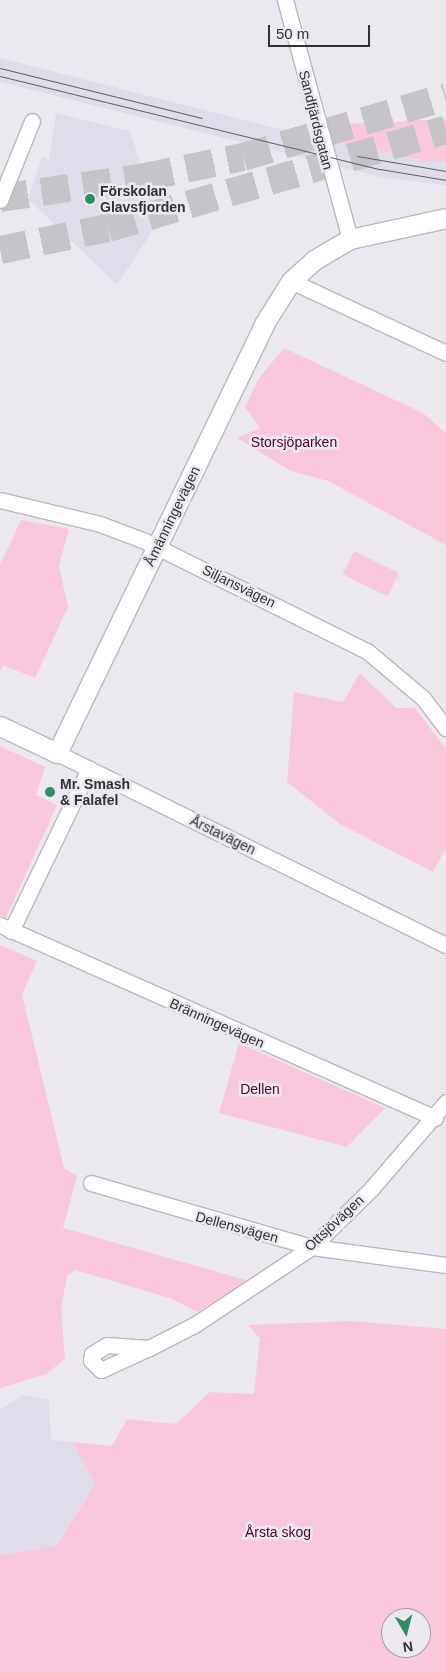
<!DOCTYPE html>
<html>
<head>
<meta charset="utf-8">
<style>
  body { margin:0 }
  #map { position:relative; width:446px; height:1673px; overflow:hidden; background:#ebe9ef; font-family:Arial,sans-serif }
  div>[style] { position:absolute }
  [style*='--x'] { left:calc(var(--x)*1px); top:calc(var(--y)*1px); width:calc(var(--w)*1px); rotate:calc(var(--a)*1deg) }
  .built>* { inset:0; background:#e0ddea }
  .green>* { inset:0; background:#fac8dc; transform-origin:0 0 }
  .motorway-tunnel>* { height:28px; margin-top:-14px; transform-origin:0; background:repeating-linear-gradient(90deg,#c6c4c9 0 28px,transparent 0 42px) }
  .roads { filter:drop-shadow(1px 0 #b9b8bd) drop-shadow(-1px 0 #b9b8bd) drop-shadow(0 1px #b9b8bd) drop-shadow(0 -1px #b9b8bd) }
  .minor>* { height:15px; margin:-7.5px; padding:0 7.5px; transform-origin:7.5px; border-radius:7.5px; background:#fff }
  .tertiary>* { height:19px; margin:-9.5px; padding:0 9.5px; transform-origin:9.5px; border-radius:9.5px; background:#fff }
  .tram>* { height:1px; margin:-0.5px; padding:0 0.5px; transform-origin:0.5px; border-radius:0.5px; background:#646366 }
  .dots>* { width:14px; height:14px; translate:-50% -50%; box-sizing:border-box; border:2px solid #ebe9ef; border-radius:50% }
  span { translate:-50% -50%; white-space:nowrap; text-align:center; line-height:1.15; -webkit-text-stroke:5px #ebe9ef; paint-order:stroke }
  .street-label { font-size:14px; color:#313032 }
  .poi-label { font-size:14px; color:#313032; font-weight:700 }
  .left { translate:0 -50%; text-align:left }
  .park-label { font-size:14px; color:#50022f }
  .north { position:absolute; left:381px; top:1608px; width:50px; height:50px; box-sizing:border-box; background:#ebe9ef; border:1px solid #a19fa3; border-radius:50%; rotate:172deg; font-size:14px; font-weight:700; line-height:20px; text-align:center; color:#313032 }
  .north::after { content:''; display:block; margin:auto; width:18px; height:22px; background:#2f8e66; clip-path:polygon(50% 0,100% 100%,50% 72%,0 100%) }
  .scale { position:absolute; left:268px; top:25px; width:102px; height:22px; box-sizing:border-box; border:2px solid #313032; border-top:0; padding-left:6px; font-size:15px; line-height:18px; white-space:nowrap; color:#313032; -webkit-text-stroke:4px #ebe9ef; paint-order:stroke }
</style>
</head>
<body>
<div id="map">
  <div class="built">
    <i style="clip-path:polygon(0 58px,299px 134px,425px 161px,446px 161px,446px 185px,386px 178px,0 82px)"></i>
    <i style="clip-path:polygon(56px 113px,130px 131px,151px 198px,155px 227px,117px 285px,28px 199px,42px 157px,49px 159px)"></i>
    <i style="clip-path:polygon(23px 1395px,49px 1400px,51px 1440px,72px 1442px,95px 1482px,55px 1546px,0 1555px,0 1410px)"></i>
  </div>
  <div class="green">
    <i style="clip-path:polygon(446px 119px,446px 161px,425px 161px,336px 142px,336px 129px,349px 124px)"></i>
    <i style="clip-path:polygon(284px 348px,423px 413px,446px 433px,446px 545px,328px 481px,291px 471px,237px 438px,260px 428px,245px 407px,259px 378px)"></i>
    <i style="clip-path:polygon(21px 520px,69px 529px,59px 566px,68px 607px,35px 678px,3px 665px,0 671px,0 565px)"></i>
    <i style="left:354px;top:551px;width:50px;height:26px;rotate:26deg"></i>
    <i style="clip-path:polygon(360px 673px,396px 708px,415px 708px,446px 749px,446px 848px,433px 872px,340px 824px,287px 782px,294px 692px,343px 702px)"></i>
    <i style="clip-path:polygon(0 746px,45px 767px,36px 795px,57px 805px,6px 918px,0 915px)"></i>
    <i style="clip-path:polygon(0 945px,37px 961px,22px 994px,64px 1168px,77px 1176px,63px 1228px,249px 1281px,197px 1312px,170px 1298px,75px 1270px,67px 1276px,61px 1309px,65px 1359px,46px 1374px,0 1388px)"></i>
    <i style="clip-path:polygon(239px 1043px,385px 1108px,347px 1147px,219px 1113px)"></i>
    <i style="clip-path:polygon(evenodd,350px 1321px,446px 1329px,446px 1673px,0 1673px,0 1555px,56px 1546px,95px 1483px,72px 1442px,112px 1446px,127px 1419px,176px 1424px,210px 1392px,254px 1394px,260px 1339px,248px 1325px,350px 1321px,391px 1618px,421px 1618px,421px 1648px,391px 1648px,391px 1618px)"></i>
  </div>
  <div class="motorway-tunnel">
    <i style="--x:0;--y:198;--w:147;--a:-8.2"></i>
    <i style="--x:145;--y:177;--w:100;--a:-11.5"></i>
    <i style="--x:243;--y:157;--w:212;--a:-16.5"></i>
    <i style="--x:0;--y:250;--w:110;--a:-11.5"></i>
    <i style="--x:108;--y:228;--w:352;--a:-16.2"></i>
  </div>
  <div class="roads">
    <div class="minor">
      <i style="--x:285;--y:0;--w:248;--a:74.8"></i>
      <i style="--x:0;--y:200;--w:85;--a:-67.9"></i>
      <i style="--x:291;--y:281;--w:171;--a:24.9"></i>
      <i style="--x:0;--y:500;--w:103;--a:13.5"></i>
      <i style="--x:100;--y:524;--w:48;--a:20.7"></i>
      <i style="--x:145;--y:541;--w:248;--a:26.4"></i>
      <i style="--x:367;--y:651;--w:73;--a:40"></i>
      <i style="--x:423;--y:698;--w:38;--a:53"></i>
      <i style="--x:57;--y:753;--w:434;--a:26.3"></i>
      <i style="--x:0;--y:925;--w:476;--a:23.9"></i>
      <i style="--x:11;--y:931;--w:180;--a:-64.3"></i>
      <i style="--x:91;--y:1183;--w:230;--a:16.2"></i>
      <i style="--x:312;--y:1247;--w:135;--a:7.7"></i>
      <i style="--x:107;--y:1345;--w:42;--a:4.1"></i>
      <i style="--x:149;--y:1348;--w:53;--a:155.4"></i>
      <i style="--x:101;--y:1370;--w:14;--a:-135"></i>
      <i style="--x:91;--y:1360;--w:6;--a:-81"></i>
      <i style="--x:92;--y:1354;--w:17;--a:-31"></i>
      <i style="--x:149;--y:1348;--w:51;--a:-27.1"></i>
      <i style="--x:194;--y:1325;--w:141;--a:-33.5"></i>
      <i style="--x:312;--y:1247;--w:83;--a:-44.5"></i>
      <i style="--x:371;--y:1189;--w:115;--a:-49.2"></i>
    </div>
    <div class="tertiary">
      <i style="--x:0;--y:726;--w:63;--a:25.3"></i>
      <i style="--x:57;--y:753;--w:476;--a:-64.2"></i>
      <i style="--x:264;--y:324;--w:51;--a:-57.9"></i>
      <i style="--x:291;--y:281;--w:31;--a:-42"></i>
      <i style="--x:314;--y:260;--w:42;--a:-30.3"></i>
      <i style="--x:350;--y:239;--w:98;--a:-12.3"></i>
    </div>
  </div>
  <div class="tram">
    <i style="--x:0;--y:68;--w:208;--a:13.9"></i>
    <i style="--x:0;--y:76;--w:391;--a:13.8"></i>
    <i style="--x:380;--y:169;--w:67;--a:9.5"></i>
    <i style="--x:357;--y:156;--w:90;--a:9.6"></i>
  </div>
  <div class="dots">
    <i style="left:90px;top:199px;background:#2f8e66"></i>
    <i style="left:50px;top:792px;background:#2f8e66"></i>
  </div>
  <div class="street-label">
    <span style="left:316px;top:120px;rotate:76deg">Sandfjärdsgatan</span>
    <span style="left:172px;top:516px;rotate:-64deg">Åmänningevägen</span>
    <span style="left:239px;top:586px;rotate:26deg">Siljansvägen</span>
    <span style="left:223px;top:835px;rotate:26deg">Årstavägen</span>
    <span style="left:217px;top:1023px;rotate:24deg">Bränningevägen</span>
    <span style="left:334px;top:1223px;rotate:-43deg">Ottsjövägen</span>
    <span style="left:237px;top:1227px;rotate:15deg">Dellensvägen</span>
  </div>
  <div class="poi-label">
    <span class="left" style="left:100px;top:199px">Förskolan<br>Glavsfjorden</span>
    <span class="left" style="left:60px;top:792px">Mr. Smash<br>&amp; Falafel</span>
  </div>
  <div class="park-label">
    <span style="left:294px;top:442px">Storsjöparken</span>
    <span style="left:260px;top:1089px">Dellen</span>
    <span style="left:278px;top:1532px">Årsta skog</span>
  </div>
  <div class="north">N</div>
  <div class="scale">50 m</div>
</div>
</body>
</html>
